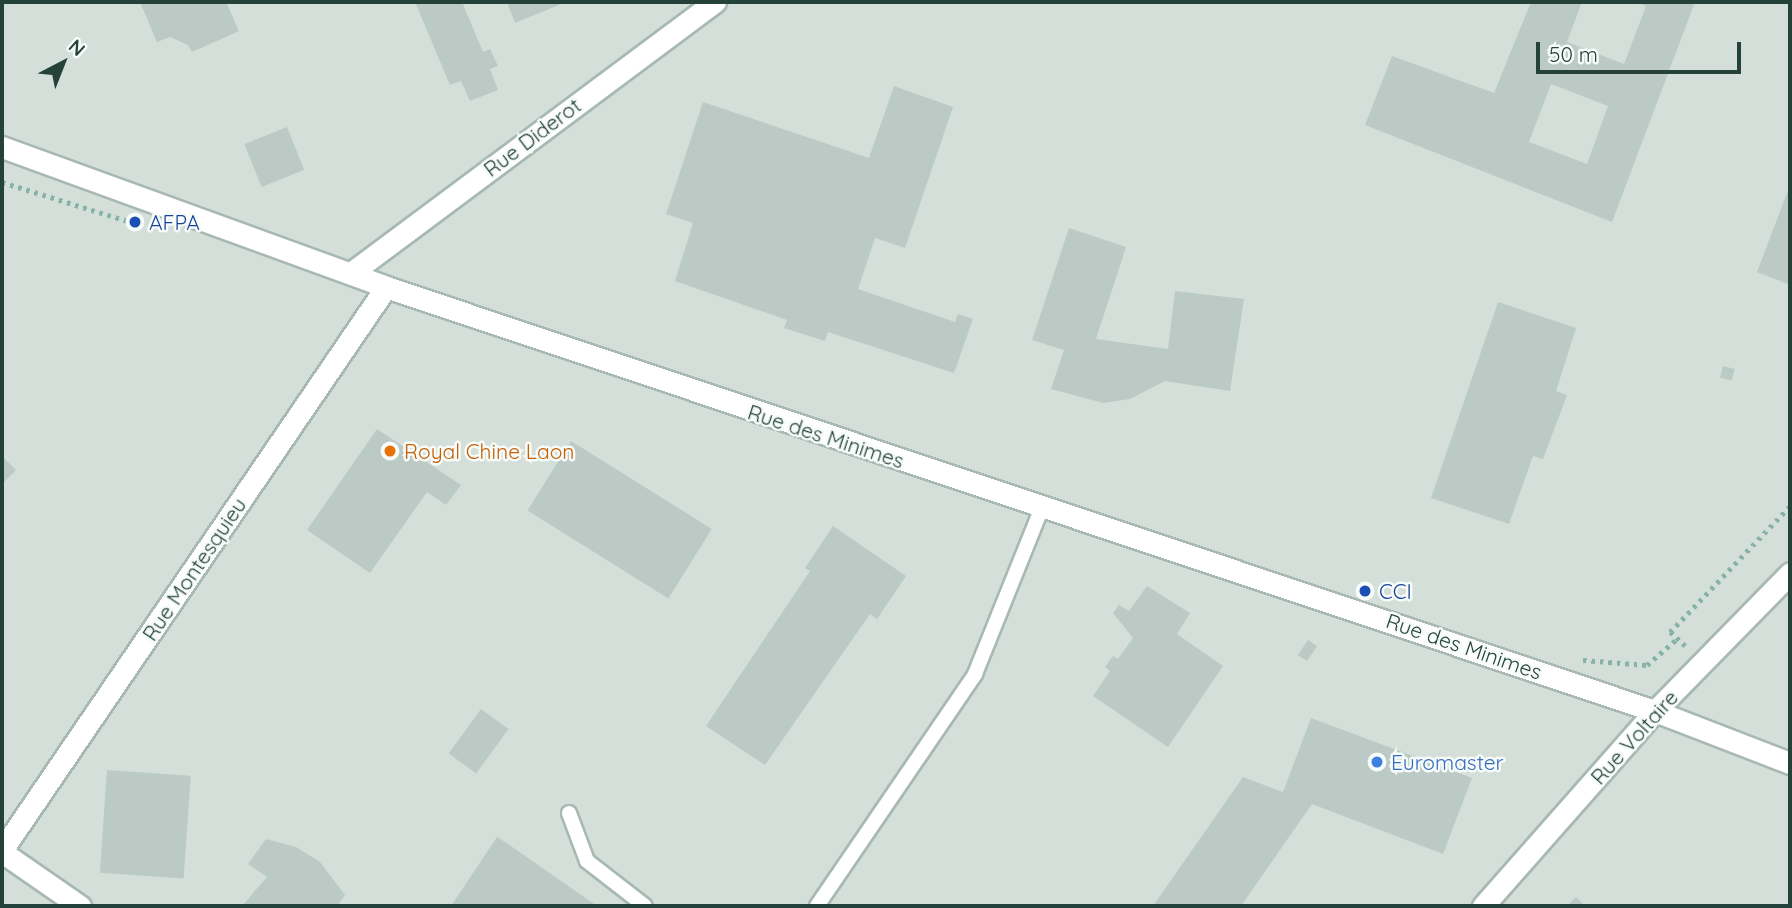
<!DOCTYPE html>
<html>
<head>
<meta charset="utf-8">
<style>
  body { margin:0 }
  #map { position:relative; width:1792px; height:908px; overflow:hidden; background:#e6efeb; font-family:Quicksand,sans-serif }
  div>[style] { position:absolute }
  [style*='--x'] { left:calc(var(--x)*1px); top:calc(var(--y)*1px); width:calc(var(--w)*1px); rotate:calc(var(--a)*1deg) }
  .built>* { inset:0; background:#d4dfda; transform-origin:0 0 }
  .building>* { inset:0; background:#bbcac4; transform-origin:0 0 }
  .path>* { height:4.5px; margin-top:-2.25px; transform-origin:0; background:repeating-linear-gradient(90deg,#86b3a5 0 3.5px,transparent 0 8.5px) }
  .roads { filter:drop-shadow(2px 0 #a8b8b2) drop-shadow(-2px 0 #a8b8b2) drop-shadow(0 2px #a8b8b2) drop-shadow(0 -2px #a8b8b2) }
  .lane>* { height:14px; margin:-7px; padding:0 7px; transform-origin:7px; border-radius:7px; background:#fff }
  .street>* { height:21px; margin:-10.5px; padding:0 10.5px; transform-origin:10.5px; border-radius:10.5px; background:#fff }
  .dots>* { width:19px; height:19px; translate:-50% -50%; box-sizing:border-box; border:4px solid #f7fbf9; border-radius:50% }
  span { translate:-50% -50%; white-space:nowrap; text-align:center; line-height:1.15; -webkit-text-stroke:5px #f7fbf9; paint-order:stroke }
  .street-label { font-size:21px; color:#24423a }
  .transit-label { font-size:21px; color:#164399 }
  .left { translate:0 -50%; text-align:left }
  .food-label { font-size:21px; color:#c56008 }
  .shop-label { font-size:21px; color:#366cbe }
  .frame { position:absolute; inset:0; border:4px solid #24423a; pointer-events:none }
  .north { position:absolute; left:28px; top:28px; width:70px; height:70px; -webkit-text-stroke:5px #f7fbf9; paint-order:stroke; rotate:42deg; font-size:19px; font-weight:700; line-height:28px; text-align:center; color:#24423a }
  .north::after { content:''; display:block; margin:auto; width:24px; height:32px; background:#24423a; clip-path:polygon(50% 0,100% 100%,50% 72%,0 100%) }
  .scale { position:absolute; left:1536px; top:42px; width:205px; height:32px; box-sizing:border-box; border:4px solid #24423a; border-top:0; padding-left:9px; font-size:21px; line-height:24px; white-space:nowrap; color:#24423a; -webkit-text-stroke:5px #f7fbf9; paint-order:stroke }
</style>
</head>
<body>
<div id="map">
  <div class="built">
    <i style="left:2px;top:2px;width:1788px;height:904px"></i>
  </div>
  <div class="building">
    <i style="clip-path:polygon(140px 2px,226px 2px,239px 31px,192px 52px,188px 45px,170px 37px,157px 42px)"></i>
    <i style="clip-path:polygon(415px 2px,462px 2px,483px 52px,490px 49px,498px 66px,490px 69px,498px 90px,470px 101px,461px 81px,450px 85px)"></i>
    <i style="clip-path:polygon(507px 2px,566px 2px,515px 23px)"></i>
    <i style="clip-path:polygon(evenodd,1531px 2px,1582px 2px,1567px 42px,1624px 64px,1646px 6px,1635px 2px,1695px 2px,1612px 222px,1365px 125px,1392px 56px,1494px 93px,1531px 2px,1551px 84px,1608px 106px,1587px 164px,1529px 142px,1551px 84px)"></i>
    <i style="clip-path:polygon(894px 86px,953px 107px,905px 248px,875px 238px,858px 289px,955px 322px,958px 314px,973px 319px,954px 373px,828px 332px,825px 341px,784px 328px,787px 320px,675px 281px,693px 223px,666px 214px,703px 102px,869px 158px)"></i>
    <i style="left:287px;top:127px;width:46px;height:46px;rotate:68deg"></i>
    <i style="clip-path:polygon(1790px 185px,1790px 285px,1757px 272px)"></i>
    <i style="clip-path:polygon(1069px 228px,1126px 247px,1096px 339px,1168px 349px,1175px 291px,1244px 299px,1230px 391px,1165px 381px,1130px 399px,1103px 403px,1051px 389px,1064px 350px,1032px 340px)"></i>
    <i style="clip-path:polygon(1498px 302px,1576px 328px,1556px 391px,1567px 395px,1543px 459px,1533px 456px,1509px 524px,1431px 498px)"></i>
    <i style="left:1723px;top:366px;width:12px;height:12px;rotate:14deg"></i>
    <i style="clip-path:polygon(377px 429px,461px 485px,446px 505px,427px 492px,370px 573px,307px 530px)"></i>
    <i style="left:571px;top:441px;width:166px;height:82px;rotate:32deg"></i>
    <i style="clip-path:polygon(2px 456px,16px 470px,2px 484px)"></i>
    <i style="clip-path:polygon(833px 526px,906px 576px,877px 619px,870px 614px,765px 765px,706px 726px,810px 571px,805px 568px)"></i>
    <i style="clip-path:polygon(1147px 586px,1190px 613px,1177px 634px,1223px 666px,1168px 747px,1093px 696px,1110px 671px,1105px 667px,1113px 656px,1118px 659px,1133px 638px,1113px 613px,1119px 605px,1129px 611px)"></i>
    <i style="left:1308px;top:640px;width:11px;height:18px;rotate:34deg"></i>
    <i style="left:481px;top:709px;width:34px;height:55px;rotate:36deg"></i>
    <i style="clip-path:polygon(1311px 718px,1472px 778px,1443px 854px,1312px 804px,1241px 906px,1153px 906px,1243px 777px,1283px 792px)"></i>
    <i style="left:107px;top:770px;width:84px;height:103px;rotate:4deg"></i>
    <i style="clip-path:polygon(497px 837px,505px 842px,597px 906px,451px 906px)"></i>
    <i style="clip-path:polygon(266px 839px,296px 847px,320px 862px,345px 895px,337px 906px,242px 906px,267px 877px,248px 864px)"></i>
    <i style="clip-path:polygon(1576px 897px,1585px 906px,1567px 906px)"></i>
  </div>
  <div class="path">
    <i style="--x:2;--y:182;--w:131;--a:17.3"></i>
    <i style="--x:1685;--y:646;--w:21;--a:-137"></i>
    <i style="--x:1670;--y:632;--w:174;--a:-46.4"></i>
    <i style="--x:1583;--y:660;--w:64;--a:4.5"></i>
    <i style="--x:1647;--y:665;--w:40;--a:-41"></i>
  </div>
  <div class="roads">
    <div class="lane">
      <i style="--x:569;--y:813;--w:51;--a:69.4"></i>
      <i style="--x:587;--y:861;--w:73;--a:37.8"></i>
      <i style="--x:817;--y:906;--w:281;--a:-55.7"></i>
      <i style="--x:975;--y:674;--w:180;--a:-68.1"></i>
    </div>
    <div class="street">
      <i style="--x:2;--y:147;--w:409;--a:20"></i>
      <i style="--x:386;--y:287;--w:1338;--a:18.48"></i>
      <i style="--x:1655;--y:711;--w:145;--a:21.1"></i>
      <i style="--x:351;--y:273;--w:454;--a:-36.7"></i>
      <i style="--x:2;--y:850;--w:681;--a:-55.7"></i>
      <i style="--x:2;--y:852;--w:95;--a:34.7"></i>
      <i style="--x:1483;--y:906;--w:260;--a:-48.6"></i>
      <i style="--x:1655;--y:711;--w:193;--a:-45.6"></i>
    </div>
  </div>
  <div class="dots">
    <i style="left:135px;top:222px;background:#1a4fb4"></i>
    <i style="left:390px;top:451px;background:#e8710a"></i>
    <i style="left:1365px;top:591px;background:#1a4fb4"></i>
    <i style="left:1377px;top:762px;background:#3f7fe0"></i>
  </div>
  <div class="street-label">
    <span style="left:532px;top:137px;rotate:-37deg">Rue Diderot</span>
    <span style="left:826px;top:436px;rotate:18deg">Rue des Minimes</span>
    <span style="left:194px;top:569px;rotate:-56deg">Rue Montesquieu</span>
    <span style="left:1464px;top:646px;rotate:19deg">Rue des Minimes</span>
    <span style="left:1634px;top:737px;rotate:-48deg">Rue Voltaire</span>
  </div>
  <div class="transit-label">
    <span class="left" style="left:149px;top:222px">AFPA</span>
    <span class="left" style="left:1379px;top:591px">CCI</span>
  </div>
  <div class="food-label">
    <span class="left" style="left:404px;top:451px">Royal Chine Laon</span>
  </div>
  <div class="shop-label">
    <span class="left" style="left:1391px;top:762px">Euromaster</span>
  </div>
  <div class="frame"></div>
  <div class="north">N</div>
  <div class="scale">50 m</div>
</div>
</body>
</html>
